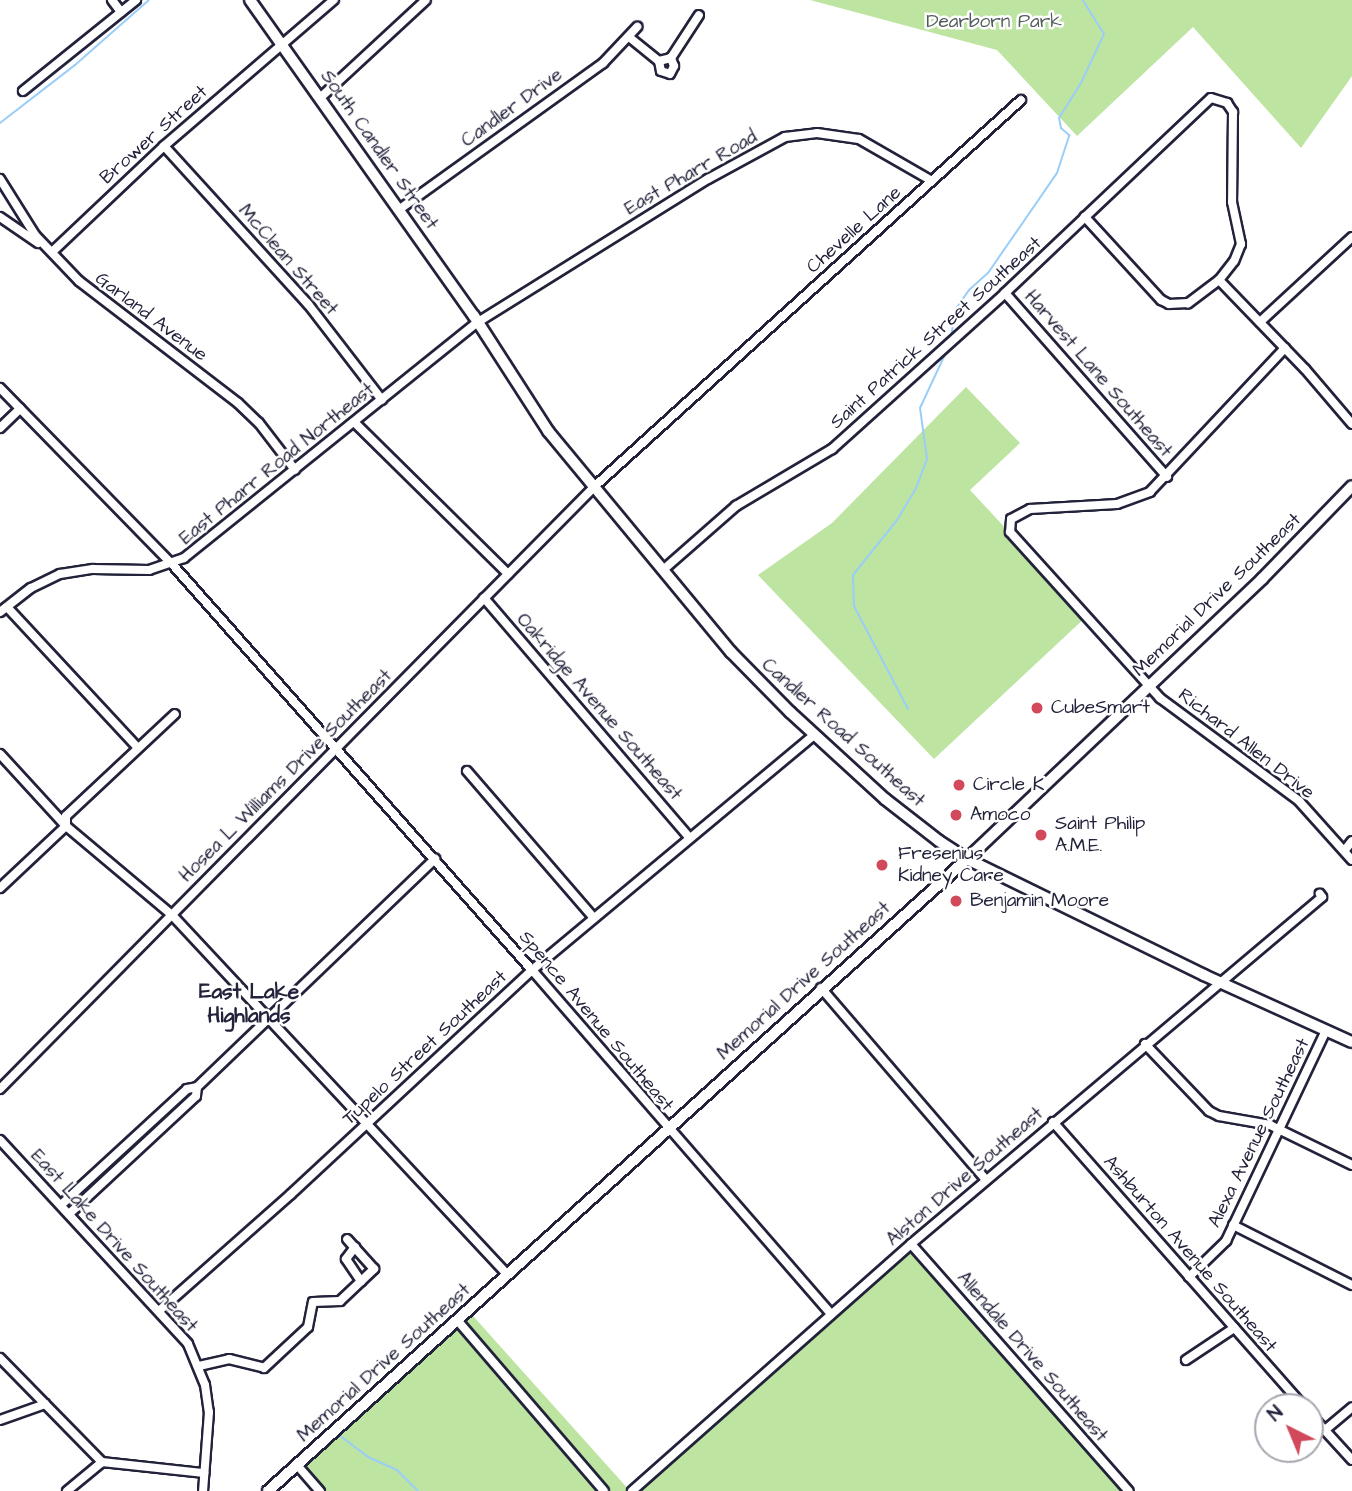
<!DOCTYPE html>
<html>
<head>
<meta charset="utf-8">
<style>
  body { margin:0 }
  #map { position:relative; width:1352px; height:1491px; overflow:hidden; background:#fff; font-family:"Architects Daughter",sans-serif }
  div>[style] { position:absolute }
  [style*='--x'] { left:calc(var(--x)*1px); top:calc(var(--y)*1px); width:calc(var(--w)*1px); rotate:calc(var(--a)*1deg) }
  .green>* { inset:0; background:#bde4a0 }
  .stream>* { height:2px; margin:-1px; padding:0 1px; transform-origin:1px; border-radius:1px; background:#9acef8 }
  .roads { filter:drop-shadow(2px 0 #22223b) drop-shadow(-2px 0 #22223b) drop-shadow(0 2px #22223b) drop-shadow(0 -2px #22223b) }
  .minor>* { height:8px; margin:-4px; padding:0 4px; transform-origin:4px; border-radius:4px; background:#fff }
  .major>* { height:10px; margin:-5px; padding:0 5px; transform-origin:5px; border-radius:5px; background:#fff }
  .dots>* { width:19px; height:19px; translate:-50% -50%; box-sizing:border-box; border:4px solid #fff; border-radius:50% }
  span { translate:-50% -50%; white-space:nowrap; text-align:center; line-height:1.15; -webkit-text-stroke:5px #fff; paint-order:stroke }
  .park-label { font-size:19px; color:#505c59 }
  .street-label { font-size:19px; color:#22223b }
  .poi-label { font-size:19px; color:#22223b }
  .left { translate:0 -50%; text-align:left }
  .neighbourhood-label { font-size:21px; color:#22223b; font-weight:700 }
  .north { position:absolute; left:1254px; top:1393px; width:70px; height:70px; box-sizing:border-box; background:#fff; border:2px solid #a7a7b1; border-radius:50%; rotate:317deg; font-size:19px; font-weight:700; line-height:28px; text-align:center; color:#22223b }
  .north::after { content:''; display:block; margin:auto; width:24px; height:32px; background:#d1495b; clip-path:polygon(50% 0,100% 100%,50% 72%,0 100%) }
</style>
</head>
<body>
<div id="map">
  <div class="green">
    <i style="clip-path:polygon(810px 0,1352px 0,1352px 76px,1301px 148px,1193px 27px,1077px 136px,997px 50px)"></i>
    <i style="clip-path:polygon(966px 387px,1020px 443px,970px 490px,1087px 616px,934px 759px,758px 575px,832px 523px)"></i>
    <i style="clip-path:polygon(914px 1245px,1129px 1491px,634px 1491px)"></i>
    <i style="clip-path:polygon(465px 1307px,630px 1491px,324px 1491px,299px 1459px)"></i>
  </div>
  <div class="stream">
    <i style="--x:0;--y:123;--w:95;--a:-37.7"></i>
    <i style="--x:75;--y:65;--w:98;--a:-41.3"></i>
    <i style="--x:951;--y:338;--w:28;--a:-82"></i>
    <i style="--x:955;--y:310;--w:24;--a:-55"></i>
    <i style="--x:969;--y:290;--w:25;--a:-42"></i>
    <i style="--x:988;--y:273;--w:121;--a:-55.4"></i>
    <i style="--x:1057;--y:173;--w:40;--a:-72"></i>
    <i style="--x:1069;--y:135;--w:11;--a:-139"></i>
    <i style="--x:1061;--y:128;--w:10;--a:-101"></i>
    <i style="--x:1059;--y:118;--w:41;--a:-57.8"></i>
    <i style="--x:1081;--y:83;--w:54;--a:-64.9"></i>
    <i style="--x:1104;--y:34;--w:40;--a:-122"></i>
    <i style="--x:908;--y:709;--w:116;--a:-117.7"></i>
    <i style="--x:854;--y:606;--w:31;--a:-92"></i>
    <i style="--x:853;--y:575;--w:70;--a:-51.3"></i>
    <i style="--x:897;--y:520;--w:37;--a:-59"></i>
    <i style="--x:916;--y:488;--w:31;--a:-69"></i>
    <i style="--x:927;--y:459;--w:51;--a:-97.8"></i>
    <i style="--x:920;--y:408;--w:64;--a:-65"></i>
    <i style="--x:339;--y:1435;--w:36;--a:37"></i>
    <i style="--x:368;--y:1457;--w:32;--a:24"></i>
    <i style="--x:397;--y:1470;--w:30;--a:45"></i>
  </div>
  <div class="roads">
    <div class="minor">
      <i style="--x:112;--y:0;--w:15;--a:53"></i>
      <i style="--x:629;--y:37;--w:38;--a:39"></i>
      <i style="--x:659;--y:61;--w:12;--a:-14"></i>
      <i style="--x:671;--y:58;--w:51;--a:-56.9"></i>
      <i style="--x:659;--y:61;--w:10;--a:79"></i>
      <i style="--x:661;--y:71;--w:9;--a:18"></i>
      <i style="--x:670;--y:74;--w:9;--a:-63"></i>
      <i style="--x:674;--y:66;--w:9;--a:-111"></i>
      <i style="--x:23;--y:91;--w:145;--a:-38.8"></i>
      <i style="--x:320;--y:98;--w:144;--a:-42.8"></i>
      <i style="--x:164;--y:146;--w:214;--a:47.7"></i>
      <i style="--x:308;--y:304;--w:121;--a:52.4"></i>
      <i style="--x:0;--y:179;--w:66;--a:58"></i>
      <i style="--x:35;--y:235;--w:64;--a:46.3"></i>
      <i style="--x:79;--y:281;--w:200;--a:37.5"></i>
      <i style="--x:238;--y:403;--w:29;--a:44"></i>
      <i style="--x:259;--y:423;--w:59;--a:52.5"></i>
      <i style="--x:400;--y:209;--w:250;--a:-35.7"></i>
      <i style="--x:603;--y:63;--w:50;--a:-46.6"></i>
      <i style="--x:0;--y:217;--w:46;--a:34.4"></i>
      <i style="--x:52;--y:252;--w:154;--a:-43.4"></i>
      <i style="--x:164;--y:146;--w:224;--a:-40.7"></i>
      <i style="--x:1219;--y:280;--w:124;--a:46"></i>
      <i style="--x:1305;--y:369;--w:72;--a:49.5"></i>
      <i style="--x:1005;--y:293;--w:245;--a:48.6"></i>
      <i style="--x:1260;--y:322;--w:125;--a:-42.7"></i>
      <i style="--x:1285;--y:348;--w:197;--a:133.2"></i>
      <i style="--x:1150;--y:492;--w:35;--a:160"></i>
      <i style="--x:1117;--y:504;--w:87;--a:176.7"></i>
      <i style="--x:1030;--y:509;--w:21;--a:152"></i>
      <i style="--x:1011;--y:519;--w:13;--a:94"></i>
      <i style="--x:1010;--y:532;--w:224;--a:47.9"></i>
      <i style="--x:1160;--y:698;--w:173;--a:36.5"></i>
      <i style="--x:1299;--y:801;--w:79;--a:48.1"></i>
      <i style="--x:0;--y:388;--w:246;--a:45.7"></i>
      <i style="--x:172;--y:564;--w:543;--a:48.44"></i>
      <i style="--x:532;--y:970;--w:456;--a:49"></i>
      <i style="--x:355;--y:423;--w:215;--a:44.6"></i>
      <i style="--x:0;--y:428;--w:28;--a:-44"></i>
      <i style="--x:664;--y:569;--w:96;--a:-41.2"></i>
      <i style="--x:736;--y:506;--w:112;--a:-30.7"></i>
      <i style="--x:832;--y:449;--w:233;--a:-42"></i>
      <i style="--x:1005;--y:293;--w:110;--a:-43.5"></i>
      <i style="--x:1085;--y:217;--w:173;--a:-43.4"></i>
      <i style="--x:1211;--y:98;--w:17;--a:17"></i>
      <i style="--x:1227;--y:103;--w:11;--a:56"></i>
      <i style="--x:1233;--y:112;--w:90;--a:90.6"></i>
      <i style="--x:1232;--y:202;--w:43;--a:77.9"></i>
      <i style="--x:1241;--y:244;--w:18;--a:112"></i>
      <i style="--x:1234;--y:261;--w:24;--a:128"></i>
      <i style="--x:1219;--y:280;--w:39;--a:143"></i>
      <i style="--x:1188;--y:303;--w:19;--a:177"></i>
      <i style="--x:1169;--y:304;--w:9;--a:-153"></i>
      <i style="--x:1161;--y:300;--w:113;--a:-132.5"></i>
      <i style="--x:484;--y:598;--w:315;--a:49.4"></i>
      <i style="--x:7;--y:607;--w:192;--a:47.1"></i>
      <i style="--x:0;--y:612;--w:39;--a:-38"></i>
      <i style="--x:31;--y:588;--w:32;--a:-26"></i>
      <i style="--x:60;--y:574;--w:33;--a:-9"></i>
      <i style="--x:93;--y:569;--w:56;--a:1"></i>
      <i style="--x:149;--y:570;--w:37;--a:-19"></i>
      <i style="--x:184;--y:558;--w:377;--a:-38.8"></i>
      <i style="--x:478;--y:322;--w:271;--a:-31.9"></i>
      <i style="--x:708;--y:179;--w:88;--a:-28.6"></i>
      <i style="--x:785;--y:137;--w:32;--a:-7"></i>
      <i style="--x:817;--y:133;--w:42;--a:8.1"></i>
      <i style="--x:859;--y:139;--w:84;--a:29.9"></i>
      <i style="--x:0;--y:754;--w:98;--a:47.5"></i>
      <i style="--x:66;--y:826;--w:138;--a:40"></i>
      <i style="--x:172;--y:915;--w:491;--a:47"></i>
      <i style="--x:467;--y:771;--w:194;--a:49.2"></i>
      <i style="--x:1345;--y:850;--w:11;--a:-52"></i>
      <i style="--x:0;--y:888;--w:91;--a:-43.2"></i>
      <i style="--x:66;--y:826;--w:10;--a:-90"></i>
      <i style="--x:66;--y:816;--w:149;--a:-43.1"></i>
      <i style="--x:821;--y:988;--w:253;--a:49.3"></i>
      <i style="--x:1145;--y:1044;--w:93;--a:46.3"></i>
      <i style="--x:1209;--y:1111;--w:11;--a:27"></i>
      <i style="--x:1219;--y:1116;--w:52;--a:10"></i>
      <i style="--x:1270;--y:1125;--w:91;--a:26"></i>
      <i style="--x:0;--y:1089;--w:847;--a:-45.38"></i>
      <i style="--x:595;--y:486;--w:575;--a:-42.18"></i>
      <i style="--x:1053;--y:1122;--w:380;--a:48.6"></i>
      <i style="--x:0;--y:1140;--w:277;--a:47.3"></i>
      <i style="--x:188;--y:1344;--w:44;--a:67.5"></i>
      <i style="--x:205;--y:1385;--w:27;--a:82"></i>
      <i style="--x:209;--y:1412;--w:79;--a:94.3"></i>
      <i style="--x:61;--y:1205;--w:171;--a:-42.6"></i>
      <i style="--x:187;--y:1089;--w:10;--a:-11"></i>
      <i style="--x:197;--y:1087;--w:330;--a:-43.8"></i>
      <i style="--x:69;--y:1214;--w:173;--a:-42.9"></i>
      <i style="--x:196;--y:1096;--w:9;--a:-84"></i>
      <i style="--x:1233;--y:1225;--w:133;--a:26.8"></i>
      <i style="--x:911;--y:1244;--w:329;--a:48.6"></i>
      <i style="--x:355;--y:1247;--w:15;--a:127"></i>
      <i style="--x:346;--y:1259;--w:27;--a:56"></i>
      <i style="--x:1189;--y:1277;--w:52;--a:-44.2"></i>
      <i style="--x:1226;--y:1241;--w:233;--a:-64.6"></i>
      <i style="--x:160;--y:1310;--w:175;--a:-41.5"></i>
      <i style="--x:291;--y:1194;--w:329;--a:-42.9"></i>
      <i style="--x:532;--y:970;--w:368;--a:-39.8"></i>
      <i style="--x:457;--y:1320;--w:225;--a:49.3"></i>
      <i style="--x:0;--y:1358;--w:146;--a:45.6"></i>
      <i style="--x:1186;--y:1360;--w:58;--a:-33.7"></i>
      <i style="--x:199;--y:1366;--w:31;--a:-13"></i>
      <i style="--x:229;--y:1359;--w:36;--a:14"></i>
      <i style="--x:264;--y:1368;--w:60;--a:-43"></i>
      <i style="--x:308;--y:1327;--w:25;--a:-79"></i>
      <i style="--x:313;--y:1302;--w:27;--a:-2"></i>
      <i style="--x:340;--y:1301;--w:47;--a:-43.3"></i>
      <i style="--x:374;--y:1269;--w:40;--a:-132"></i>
      <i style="--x:1310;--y:1414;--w:62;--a:47.6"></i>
      <i style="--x:0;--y:1420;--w:48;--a:-19.6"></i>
      <i style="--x:1325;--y:1430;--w:35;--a:-40"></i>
      <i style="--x:297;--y:1465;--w:35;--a:49"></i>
      <i style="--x:67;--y:1491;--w:45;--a:-39.6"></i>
      <i style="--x:102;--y:1462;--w:103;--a:6.2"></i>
      <i style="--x:632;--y:1491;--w:373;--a:-41.5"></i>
      <i style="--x:911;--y:1244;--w:538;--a:-40.17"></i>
      <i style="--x:1322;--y:897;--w:4;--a:-124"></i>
    </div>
    <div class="major">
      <i style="--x:250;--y:0;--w:387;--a:54.7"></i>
      <i style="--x:474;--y:316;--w:137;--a:57.2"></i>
      <i style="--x:548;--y:431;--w:287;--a:50.4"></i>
      <i style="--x:731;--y:652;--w:84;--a:45.5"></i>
      <i style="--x:790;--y:712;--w:129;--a:42.5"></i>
      <i style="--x:885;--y:799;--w:68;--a:37.9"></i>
      <i style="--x:939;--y:841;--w:33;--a:33"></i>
      <i style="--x:967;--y:859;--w:264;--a:26.1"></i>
      <i style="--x:1204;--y:975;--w:162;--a:24.4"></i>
      <i style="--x:268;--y:1491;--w:942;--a:-42.12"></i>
      <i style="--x:967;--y:859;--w:407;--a:-43.5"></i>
      <i style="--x:1262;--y:579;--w:129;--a:-45.9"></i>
    </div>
  </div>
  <div class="dots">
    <i style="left:1037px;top:708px;background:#d1495b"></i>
    <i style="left:959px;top:785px;background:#d1495b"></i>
    <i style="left:956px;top:815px;background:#d1495b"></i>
    <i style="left:1041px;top:835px;background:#d1495b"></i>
    <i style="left:882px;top:865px;background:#d1495b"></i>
    <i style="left:956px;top:901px;background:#d1495b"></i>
  </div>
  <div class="park-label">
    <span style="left:994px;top:22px">Dearborn Park</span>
  </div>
  <div class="street-label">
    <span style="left:512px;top:108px;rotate:-36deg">Candler Drive</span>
    <span style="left:154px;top:135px;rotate:-42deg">Brower Street</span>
    <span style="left:379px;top:150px;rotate:55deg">South Candler Street</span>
    <span style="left:691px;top:173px;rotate:-30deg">East Pharr Road</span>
    <span style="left:854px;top:230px;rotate:-42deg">Chevelle Lane</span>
    <span style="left:288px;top:260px;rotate:49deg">McClean Street</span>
    <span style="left:151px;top:317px;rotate:37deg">Garland Avenue</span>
    <span style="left:936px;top:333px;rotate:-42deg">Saint Patrick Street Southeast</span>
    <span style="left:1098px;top:374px;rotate:49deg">Harvest Lane Southeast</span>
    <span style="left:277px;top:464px;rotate:-39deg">East Pharr Road Northeast</span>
    <span style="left:1217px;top:595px;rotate:-44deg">Memorial Drive Southeast</span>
    <span style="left:599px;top:707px;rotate:49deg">Oakridge Avenue Southeast</span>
    <span style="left:843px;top:733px;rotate:42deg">Candler Road Southeast</span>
    <span style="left:1246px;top:744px;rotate:38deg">Richard Allen Drive</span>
    <span style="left:286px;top:776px;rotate:-45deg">Hosea L Williams Drive Southeast</span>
    <span style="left:804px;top:981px;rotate:-42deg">Memorial Drive Southeast</span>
    <span style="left:596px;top:1021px;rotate:50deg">Spence Avenue Southeast</span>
    <span style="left:425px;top:1048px;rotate:-43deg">Tupelo Street Southeast</span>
    <span style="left:1259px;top:1133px;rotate:-64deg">Alexa Avenue Southeast</span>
    <span style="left:965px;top:1177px;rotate:-41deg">Alston Drive Southeast</span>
    <span style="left:114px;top:1241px;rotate:48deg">East Lake Drive Southeast</span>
    <span style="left:1190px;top:1254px;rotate:49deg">Ashburton Avenue Southeast</span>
    <span style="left:1032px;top:1357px;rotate:49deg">Allendale Drive Southeast</span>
    <span style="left:384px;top:1363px;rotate:-42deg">Memorial Drive Southeast</span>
  </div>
  <div class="poi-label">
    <span class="left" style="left:1051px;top:708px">CubeSmart</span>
    <span class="left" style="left:973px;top:785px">Circle K</span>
    <span class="left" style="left:970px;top:815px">Amoco</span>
    <span class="left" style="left:1055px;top:835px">Saint Philip<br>A.M.E.</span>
    <span class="left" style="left:898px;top:865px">Fresenius<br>Kidney Care</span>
    <span class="left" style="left:970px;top:901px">Benjamin Moore</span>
  </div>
  <div class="neighbourhood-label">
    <span style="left:249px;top:1004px">East Lake<br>Highlands</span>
  </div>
  <div class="north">N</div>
</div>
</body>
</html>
